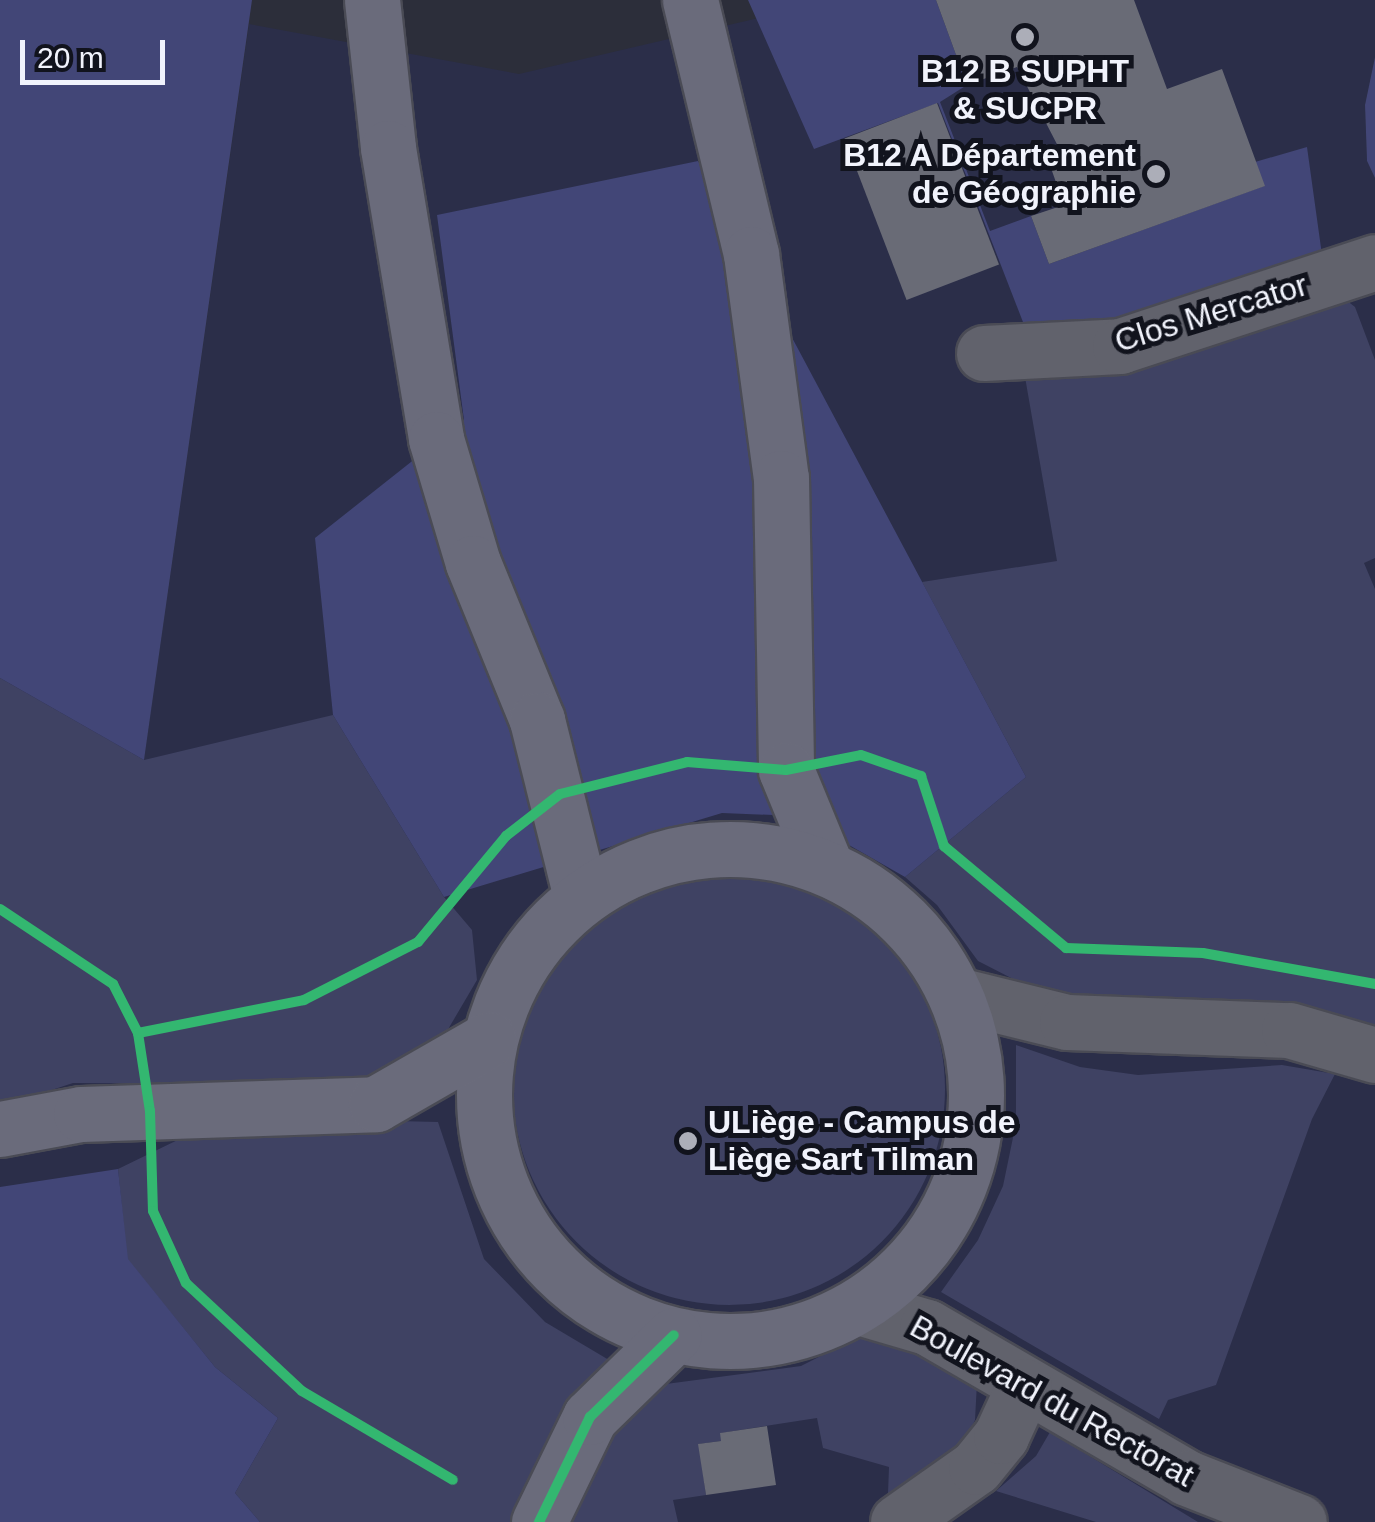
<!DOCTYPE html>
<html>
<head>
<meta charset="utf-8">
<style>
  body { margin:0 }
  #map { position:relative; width:1375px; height:1522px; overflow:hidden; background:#2c2e3a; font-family:Arial,sans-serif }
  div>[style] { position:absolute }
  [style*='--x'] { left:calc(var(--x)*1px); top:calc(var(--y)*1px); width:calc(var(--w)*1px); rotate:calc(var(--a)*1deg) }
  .built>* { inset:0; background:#2b2e49 }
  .green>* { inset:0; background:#3f4263 }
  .round { border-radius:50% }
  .forest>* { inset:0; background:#424677 }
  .building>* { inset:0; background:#696b76; transform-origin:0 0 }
  .roads { filter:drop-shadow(2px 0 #4a4b55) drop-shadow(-2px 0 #4a4b55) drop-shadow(0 2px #4a4b55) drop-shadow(0 -2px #4a4b55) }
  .minor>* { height:55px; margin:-27.5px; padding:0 27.5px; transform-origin:27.5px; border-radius:27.5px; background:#61626c }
  .major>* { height:55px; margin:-27.5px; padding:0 27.5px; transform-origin:27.5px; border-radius:27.5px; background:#6a6b7b }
  .major>.ring { margin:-27.5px; padding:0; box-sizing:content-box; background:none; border:55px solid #6a6b7b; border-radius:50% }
  .cycleway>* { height:10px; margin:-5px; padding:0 5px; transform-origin:5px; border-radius:5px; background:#33b770 }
  .dots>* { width:28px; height:28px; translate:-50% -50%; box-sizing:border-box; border:5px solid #11131d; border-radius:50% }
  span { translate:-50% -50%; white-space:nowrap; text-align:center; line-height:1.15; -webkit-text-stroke:10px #11131d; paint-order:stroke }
  .poi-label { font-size:32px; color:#f1f3fc; font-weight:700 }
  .right { translate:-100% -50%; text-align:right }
  .left { translate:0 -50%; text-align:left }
  .street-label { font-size:32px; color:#f1f3fc }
  .scale { position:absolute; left:20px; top:40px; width:145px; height:45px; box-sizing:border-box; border:5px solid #f1f3fc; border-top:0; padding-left:12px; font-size:30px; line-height:35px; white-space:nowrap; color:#f1f3fc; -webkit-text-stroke:8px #11131d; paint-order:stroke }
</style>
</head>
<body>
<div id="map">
  <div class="built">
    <i style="clip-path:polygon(835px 0,1375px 0,1375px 57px,1365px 105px,1367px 161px,1375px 178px,1375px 1522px,0 1522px,0 678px,144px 759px,249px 24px,519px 74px)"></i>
  </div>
  <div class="green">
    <i style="clip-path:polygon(1336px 292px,1355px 307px,1375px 360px,1375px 558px,1364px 563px,1375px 589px,1375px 1029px,1050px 998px,978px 961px,937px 905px,905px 877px,1026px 777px,922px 582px,1057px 561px,1025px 377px)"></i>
    <i style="clip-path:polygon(0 678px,144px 760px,333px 715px,444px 897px,472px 930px,477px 980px,440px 1043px,364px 1085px,73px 1083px,0 1107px)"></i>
    <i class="round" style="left:513px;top:873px;width:432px;height:432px"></i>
    <i style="clip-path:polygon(1016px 1045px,1080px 1067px,1138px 1075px,1282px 1065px,1335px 1074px,1312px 1119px,1216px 1385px,1168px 1400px,1159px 1419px,941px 1292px,978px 1240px,1003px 1186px,1016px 1123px)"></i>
    <i style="clip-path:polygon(397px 1121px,438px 1122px,484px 1259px,545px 1322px,614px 1363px,517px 1522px,260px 1522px,235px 1493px,278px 1418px,215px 1367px,127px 1259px,118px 1169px,194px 1132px,336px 1133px)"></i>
    <i style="clip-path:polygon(897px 1334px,977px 1383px,975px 1420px,955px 1463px,898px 1500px,888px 1493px,889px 1467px,823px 1448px,817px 1418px,721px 1433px,721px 1441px,699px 1444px,706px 1495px,673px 1500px,678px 1522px,570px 1522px,597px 1453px,622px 1415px,666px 1384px,801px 1366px,854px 1339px)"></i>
    <i style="clip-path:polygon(1050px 1432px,1198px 1522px,1096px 1522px,996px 1491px,1036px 1456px)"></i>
  </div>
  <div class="forest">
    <i style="clip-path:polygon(0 0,252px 0,144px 760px,0 678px)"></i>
    <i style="clip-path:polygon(748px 0,936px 0,967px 85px,940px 102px,990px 231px,1031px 216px,1049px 264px,1264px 186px,1255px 162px,1307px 147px,1322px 255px,1118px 323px,1028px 335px,938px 103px,814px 149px)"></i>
    <i style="clip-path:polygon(1375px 57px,1375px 178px,1367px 161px,1365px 105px)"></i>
    <i style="clip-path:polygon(698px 161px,1026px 777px,905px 877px,798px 816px,722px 813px,444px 897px,333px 715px,315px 538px,464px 420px,437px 215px)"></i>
    <i style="clip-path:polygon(118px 1169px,128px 1259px,215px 1367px,278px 1418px,235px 1493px,260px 1522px,0 1522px,0 1187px)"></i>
  </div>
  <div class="building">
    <i style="clip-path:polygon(936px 0,1134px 0,1167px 89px,1222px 69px,1265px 186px,1049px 264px,1031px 216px,1064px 205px,1046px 154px,1061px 152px,1017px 67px,967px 85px)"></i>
    <i style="left:937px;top:103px;width:173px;height:99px;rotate:69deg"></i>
    <i style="clip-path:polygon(767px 1426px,776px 1485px,706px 1495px,698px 1444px,721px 1441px,720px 1433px)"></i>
  </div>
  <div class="roads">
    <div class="minor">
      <i style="--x:984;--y:353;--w:136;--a:-2.9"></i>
      <i style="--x:1120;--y:346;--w:268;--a:-18.2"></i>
      <i style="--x:957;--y:995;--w:113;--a:13.8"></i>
      <i style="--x:1067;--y:1022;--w:222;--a:2.1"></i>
      <i style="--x:1289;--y:1030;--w:90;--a:16.2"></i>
      <i style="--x:859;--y:1307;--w:71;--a:16.4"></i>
      <i style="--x:927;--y:1327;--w:301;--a:30.1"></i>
      <i style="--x:1187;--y:1478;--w:120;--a:21.4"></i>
      <i style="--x:898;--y:1522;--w:95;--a:-35.2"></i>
      <i style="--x:976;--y:1467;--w:40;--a:-51"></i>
      <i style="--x:1001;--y:1436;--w:55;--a:-65.3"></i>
    </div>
    <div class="major">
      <i style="--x:372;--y:0;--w:149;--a:83.8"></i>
      <i style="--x:388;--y:148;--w:295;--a:80.6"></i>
      <i style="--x:436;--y:439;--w:129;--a:73.4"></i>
      <i style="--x:473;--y:563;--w:170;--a:67.8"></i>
      <i style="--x:537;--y:720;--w:182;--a:76"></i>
      <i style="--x:690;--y:0;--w:261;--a:76.5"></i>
      <i style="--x:751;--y:254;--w:226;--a:82.4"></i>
      <i style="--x:781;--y:478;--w:292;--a:89"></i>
      <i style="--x:786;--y:770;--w:105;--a:67.6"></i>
      <i class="ring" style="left:484px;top:849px;width:437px;height:437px"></i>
      <i style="--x:0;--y:1129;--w:82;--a:-10.5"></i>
      <i style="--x:81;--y:1114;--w:295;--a:-1.9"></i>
      <i style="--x:376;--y:1104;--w:130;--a:-29.9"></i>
      <i style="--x:539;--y:1522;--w:117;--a:-64.1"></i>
      <i style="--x:590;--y:1417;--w:117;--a:-44.3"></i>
    </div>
  </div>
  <div class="cycleway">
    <i style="--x:0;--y:909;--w:136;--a:33.6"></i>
    <i style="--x:113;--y:984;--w:55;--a:63"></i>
    <i style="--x:138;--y:1033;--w:79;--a:81.3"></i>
    <i style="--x:150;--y:1111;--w:100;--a:88.3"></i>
    <i style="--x:153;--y:1211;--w:79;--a:65.4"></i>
    <i style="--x:186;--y:1283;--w:158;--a:43"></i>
    <i style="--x:302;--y:1391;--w:175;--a:30.5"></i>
    <i style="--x:138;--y:1033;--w:169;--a:-11.2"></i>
    <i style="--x:304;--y:1000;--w:128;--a:-27"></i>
    <i style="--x:418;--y:942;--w:138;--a:-50.3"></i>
    <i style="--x:506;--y:836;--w:68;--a:-37.9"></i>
    <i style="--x:560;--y:794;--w:131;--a:-14.1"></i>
    <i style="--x:687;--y:762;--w:99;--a:4.6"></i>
    <i style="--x:786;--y:770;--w:76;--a:-11.3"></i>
    <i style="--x:861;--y:755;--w:64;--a:19.3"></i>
    <i style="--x:921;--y:776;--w:74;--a:71.8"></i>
    <i style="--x:944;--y:846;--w:159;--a:39.9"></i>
    <i style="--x:1066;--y:948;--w:137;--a:2.1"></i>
    <i style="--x:1203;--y:953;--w:175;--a:10.2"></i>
    <i style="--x:539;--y:1522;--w:117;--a:-64.1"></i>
    <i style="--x:590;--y:1417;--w:117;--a:-44.3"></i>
  </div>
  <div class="dots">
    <i style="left:1025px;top:37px;background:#acaeb8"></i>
    <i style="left:1156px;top:174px;background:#acaeb8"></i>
    <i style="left:688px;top:1141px;background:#acaeb8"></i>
  </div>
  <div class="poi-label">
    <span style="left:1025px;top:90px">B12 B SUPHT<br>&amp; SUCPR</span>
    <span class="right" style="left:1136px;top:174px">B12 A Département<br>de Géographie</span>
    <span class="left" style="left:708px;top:1141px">ULiège - Campus de<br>Liège Sart Tilman</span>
  </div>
  <div class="street-label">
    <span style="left:1211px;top:313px;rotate:-17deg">Clos Mercator</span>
    <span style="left:1052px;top:1401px;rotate:29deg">Boulevard du Rectorat</span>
  </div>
  <div class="scale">20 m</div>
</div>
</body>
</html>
